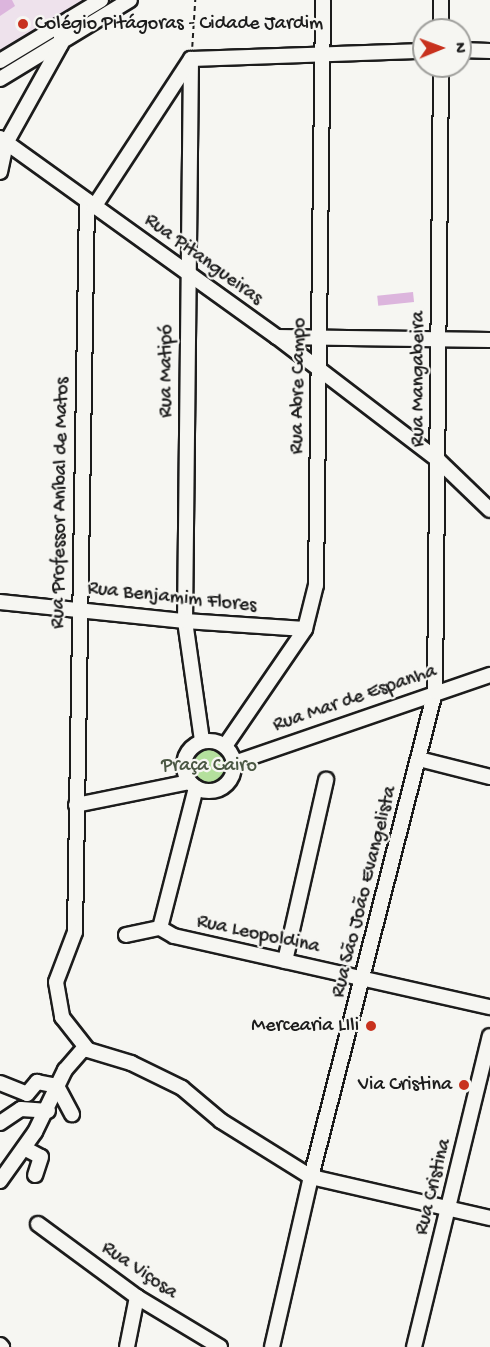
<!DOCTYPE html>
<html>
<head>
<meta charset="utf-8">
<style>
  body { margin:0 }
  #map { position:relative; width:490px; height:1347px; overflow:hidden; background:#f6f6f2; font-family:"Gochi Hand",sans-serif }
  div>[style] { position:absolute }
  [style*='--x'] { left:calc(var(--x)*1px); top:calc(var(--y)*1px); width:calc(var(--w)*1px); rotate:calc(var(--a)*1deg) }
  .built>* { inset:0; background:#eee2ec }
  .green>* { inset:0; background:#b4e09d }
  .round { border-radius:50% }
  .building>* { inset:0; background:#dcb5dd; transform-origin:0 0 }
  .path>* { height:1.5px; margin-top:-0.75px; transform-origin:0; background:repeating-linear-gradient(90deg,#1c1c1c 0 4.5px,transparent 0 9px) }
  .roads { filter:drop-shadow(2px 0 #1c1c1c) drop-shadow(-2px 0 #1c1c1c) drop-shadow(0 2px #1c1c1c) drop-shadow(0 -2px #1c1c1c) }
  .minor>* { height:14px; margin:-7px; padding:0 7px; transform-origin:7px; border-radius:7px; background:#f6f6f2 }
  .minor>.ring { margin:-7px; padding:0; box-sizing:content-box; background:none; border:14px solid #f6f6f2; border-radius:50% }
  .dots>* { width:16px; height:16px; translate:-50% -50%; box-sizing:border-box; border:3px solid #f6f6f2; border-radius:50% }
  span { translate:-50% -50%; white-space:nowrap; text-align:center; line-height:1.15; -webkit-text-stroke:4.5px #f6f6f2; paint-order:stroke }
  .poi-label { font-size:20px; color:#1c1c1c }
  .left { translate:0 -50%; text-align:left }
  .right { translate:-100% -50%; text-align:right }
  .street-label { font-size:20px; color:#1c1c1c }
  .park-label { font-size:20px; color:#4a5743 }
  .north { position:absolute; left:412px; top:18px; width:60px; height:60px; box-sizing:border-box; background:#f6f6f2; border:2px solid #9f9f9c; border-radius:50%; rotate:89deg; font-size:16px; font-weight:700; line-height:24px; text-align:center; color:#1c1c1c }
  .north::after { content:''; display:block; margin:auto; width:21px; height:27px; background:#c8321e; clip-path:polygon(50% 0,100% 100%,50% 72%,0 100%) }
</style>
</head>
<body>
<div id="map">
  <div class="built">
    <i style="clip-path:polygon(0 0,85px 0,0 52px)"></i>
  </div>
  <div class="green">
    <i class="round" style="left:186px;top:743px;width:46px;height:46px"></i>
  </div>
  <div class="building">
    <i style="clip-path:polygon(0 0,12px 0,15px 6px,0 16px)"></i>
    <i style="left:413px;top:292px;width:10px;height:36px;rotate:84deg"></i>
  </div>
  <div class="path">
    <i style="--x:192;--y:47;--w:47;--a:-86.3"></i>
  </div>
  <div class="roads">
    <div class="minor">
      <i style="--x:441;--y:30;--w:30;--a:-90"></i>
      <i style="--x:460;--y:50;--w:30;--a:2"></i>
      <i style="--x:191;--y:59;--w:562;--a:90.61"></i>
      <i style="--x:185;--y:621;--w:121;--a:81.9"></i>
      <i style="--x:191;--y:59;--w:233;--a:-2"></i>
      <i style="--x:0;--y:61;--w:118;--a:-31.1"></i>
      <i style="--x:0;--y:79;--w:152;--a:-31.3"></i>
      <i style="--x:0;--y:138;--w:341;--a:35.7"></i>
      <i style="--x:277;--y:337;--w:203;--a:37.4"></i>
      <i style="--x:438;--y:460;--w:72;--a:43.9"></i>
      <i style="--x:0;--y:172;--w:30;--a:-78"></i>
      <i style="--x:6;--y:143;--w:113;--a:-60.9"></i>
      <i style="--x:61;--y:44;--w:18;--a:-90"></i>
      <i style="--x:87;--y:201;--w:731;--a:90.94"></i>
      <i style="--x:75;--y:932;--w:53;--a:110.8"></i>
      <i style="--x:56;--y:982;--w:36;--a:80"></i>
      <i style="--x:62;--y:1017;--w:42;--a:51.8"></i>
      <i style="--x:88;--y:1050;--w:45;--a:16.8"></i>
      <i style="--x:131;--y:1063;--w:57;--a:26.1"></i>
      <i style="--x:182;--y:1088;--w:51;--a:40.2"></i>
      <i style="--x:221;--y:1121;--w:106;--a:31.9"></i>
      <i style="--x:311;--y:1177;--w:184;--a:12.9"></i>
      <i style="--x:94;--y:207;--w:177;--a:-56.8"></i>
      <i style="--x:277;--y:337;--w:213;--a:0.8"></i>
      <i style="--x:0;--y:602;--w:186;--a:5.9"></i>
      <i style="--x:185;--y:621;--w:120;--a:3.8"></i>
      <i class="ring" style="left:184px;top:741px;width:36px;height:36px"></i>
      <i style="--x:225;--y:746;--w:142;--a:-55.6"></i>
      <i style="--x:305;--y:629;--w:45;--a:-76"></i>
      <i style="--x:316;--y:585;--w:585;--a:-89.31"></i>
      <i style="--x:419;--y:759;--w:73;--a:14.2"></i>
      <i style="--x:234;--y:763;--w:271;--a:-19"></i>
      <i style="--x:76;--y:805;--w:115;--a:-11.5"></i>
      <i style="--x:160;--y:928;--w:145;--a:-75.6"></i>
      <i style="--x:126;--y:935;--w:35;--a:-12"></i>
      <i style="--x:160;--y:928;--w:16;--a:30"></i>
      <i style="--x:174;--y:936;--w:324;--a:12.7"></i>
      <i style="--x:285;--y:961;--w:186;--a:-77.2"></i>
      <i style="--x:0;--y:1083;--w:29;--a:22"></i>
      <i style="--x:27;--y:1094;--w:16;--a:-50"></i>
      <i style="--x:37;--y:1082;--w:20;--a:11"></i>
      <i style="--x:57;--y:1086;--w:32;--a:62"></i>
      <i style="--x:0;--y:1123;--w:25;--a:-34"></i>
      <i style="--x:21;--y:1109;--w:27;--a:4"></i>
      <i style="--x:24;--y:1148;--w:19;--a:28"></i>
      <i style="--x:41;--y:1157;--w:19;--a:108"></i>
      <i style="--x:0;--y:1181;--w:60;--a:-54.5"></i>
      <i style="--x:35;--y:1132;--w:69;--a:-64.2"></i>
      <i style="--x:65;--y:1070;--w:30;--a:-49"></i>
      <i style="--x:38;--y:1224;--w:123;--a:36.4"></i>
      <i style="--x:137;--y:1297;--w:97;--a:31.1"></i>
      <i style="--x:0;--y:1345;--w:3;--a:45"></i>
      <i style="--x:127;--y:1347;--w:51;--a:-78.7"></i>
      <i style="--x:272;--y:1347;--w:174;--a:-77.1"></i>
      <i style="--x:311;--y:1177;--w:501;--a:-75.66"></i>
      <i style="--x:435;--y:692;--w:626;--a:-89.45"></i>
      <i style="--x:414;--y:1347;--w:320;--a:-76.3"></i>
    </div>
  </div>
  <div class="dots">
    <i style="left:23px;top:24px;background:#c8321e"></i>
    <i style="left:371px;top:1026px;background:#c8321e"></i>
    <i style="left:464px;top:1085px;background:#c8321e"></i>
  </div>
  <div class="poi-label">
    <span class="left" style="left:35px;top:24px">Colégio Pitágoras - Cidade Jardim</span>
    <span class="right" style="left:359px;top:1026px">Mercearia LIli</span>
    <span class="right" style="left:452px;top:1085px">Via Cristina</span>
  </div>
  <div class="street-label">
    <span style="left:203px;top:260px;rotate:36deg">Rua Pitangueiras</span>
    <span style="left:167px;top:371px;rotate:-90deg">Rua Matipó</span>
    <span style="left:419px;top:379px;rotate:-90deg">Rua Mangabeira</span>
    <span style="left:299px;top:386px;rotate:-89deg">Rua Abre Campo</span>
    <span style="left:61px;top:503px;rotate:-89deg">Rua Professor Aníbal de Matos</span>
    <span style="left:172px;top:598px;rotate:6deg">Rua Benjamim Flores</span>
    <span style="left:355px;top:699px;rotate:-19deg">Rua Mar de Espanha</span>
    <span style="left:365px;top:892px;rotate:-76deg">Rua São João Evangelista</span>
    <span style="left:258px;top:935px;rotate:12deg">Rua Leopoldina</span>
    <span style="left:434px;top:1187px;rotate:-76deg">Rua Cristina</span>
    <span style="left:139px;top:1271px;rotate:34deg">Rua Viçosa</span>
  </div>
  <div class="park-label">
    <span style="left:209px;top:766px">Praça Cairo</span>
  </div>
  <div class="north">N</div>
</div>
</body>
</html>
